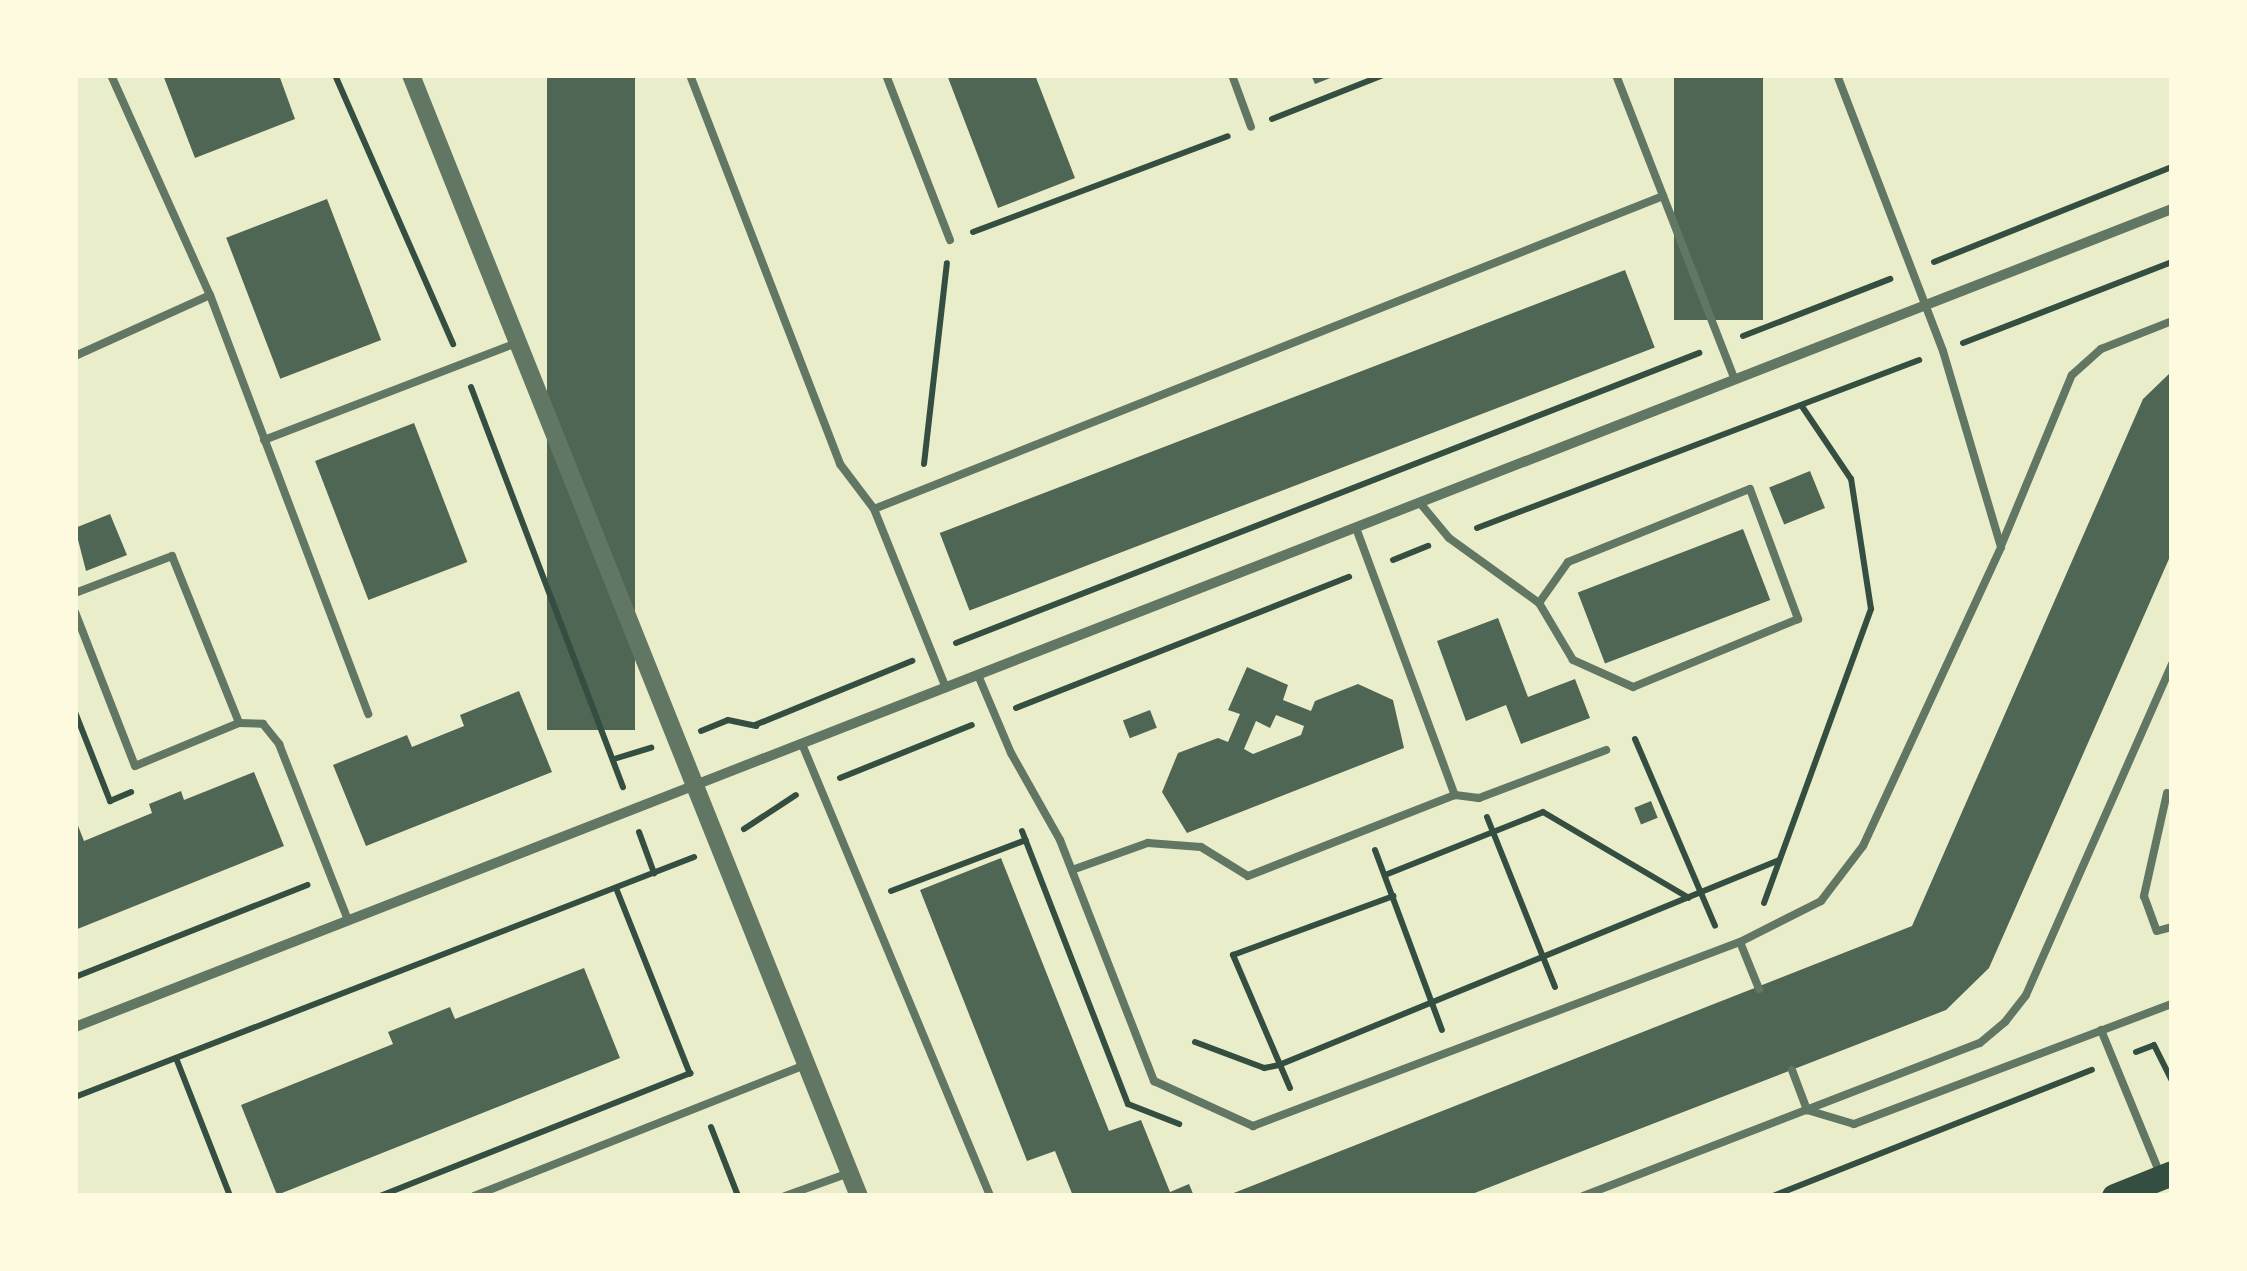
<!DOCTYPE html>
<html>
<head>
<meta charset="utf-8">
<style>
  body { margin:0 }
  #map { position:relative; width:2247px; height:1271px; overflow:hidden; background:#e9edc9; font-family:"Roboto Serif",serif }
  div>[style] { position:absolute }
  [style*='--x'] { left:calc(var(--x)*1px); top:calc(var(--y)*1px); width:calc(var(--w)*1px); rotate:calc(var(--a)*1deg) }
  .building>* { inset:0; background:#4f6655; transform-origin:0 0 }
  .path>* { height:6px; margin:-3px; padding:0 3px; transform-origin:3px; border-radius:3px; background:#344e41 }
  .service>* { height:8px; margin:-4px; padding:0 4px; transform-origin:4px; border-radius:4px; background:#617663 }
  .minor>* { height:10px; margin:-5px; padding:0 5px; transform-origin:5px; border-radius:5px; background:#617663 }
  .tertiary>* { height:18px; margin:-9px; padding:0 9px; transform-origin:9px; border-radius:9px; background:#617663 }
  .primary>* { height:25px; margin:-12.5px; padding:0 12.5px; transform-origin:12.5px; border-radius:12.5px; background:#344e41 }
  span { translate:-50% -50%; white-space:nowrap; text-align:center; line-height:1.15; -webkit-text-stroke:9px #fefae0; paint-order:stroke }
  .frame { position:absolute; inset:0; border:78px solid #fefae0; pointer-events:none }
</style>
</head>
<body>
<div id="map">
  <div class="building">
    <i style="clip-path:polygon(163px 75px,279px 75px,295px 119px,195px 158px)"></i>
    <i style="left:547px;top:75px;width:88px;height:655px"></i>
    <i style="clip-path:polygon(947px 75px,1035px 75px,1075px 178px,998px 208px)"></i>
    <i style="clip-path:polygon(1311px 75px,1338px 75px,1315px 84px)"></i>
    <i style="left:1674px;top:75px;width:89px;height:245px"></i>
    <i style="left:327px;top:199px;width:151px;height:108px;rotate:69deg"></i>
    <i style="left:1625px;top:270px;width:83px;height:734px;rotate:69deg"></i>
    <i style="clip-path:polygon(2172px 371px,2172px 552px,1989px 968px,1946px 1010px,1467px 1196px,1226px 1196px,1912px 926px,2143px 399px)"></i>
    <i style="left:414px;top:423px;width:149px;height:106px;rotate:69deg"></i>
    <i style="left:1810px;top:471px;width:40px;height:44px;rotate:68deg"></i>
    <i style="clip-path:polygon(110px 514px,127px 555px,86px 571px,75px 528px)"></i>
    <i style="left:1743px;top:529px;width:76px;height:177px;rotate:69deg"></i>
    <i style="clip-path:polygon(1498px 618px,1528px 697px,1575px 679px,1590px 718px,1521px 744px,1506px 705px,1466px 721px,1437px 641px)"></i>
    <i style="clip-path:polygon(evenodd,1247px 667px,1288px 685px,1283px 700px,1311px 711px,1315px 701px,1358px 684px,1393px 700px,1404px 748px,1187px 833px,1162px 792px,1178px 753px,1218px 738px,1228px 742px,1240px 714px,1228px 710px,1247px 667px,1276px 715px,1304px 726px,1301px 735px,1253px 754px,1244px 749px,1256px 721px,1270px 728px,1276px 715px)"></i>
    <i style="clip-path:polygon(519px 691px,552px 772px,366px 846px,333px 765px,407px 735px,412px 747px,464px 726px,460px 715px)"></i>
    <i style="left:1150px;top:710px;width:19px;height:29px;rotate:69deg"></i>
    <i style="clip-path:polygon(254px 772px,284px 846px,75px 930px,75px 818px,84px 841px,152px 813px,149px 804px,181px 791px,184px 800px)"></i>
    <i style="left:1651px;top:801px;width:18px;height:18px;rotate:68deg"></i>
    <i style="clip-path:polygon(1001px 858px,1109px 1131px,1141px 1120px,1170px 1192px,1189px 1184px,1194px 1196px,1073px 1196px,1055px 1151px,1027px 1161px,920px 890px)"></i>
    <i style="clip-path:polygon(584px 968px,620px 1058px,277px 1195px,241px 1105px,393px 1044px,388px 1032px,450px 1007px,455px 1019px)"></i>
  </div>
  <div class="path">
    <i style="--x:335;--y:75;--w:294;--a:66.3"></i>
    <i style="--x:1272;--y:119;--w:119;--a:-21.6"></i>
    <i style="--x:973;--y:232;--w:272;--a:-20.6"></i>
    <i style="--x:1934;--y:262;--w:256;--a:-21.8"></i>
    <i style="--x:1743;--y:336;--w:158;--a:-21.2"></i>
    <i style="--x:1963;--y:343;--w:224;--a:-21.2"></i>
    <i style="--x:471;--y:387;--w:428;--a:69.2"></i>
    <i style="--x:924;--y:464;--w:202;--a:-83.5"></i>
    <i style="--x:1477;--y:528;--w:473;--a:-20.8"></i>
    <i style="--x:1393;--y:560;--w:38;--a:-22"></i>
    <i style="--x:956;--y:643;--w:798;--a:-21.32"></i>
    <i style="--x:1016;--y:708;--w:358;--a:-21.5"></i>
    <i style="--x:75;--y:712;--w:96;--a:68.5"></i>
    <i style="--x:110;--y:801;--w:23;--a:-23"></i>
    <i style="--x:755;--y:725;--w:170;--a:-22.2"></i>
    <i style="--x:701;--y:731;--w:29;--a:-22"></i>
    <i style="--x:728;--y:720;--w:29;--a:12"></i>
    <i style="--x:1635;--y:739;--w:203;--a:66.8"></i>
    <i style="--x:614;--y:759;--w:39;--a:-17"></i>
    <i style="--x:840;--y:778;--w:142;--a:-21.9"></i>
    <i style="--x:1487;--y:817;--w:183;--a:68.2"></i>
    <i style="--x:744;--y:829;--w:62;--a:-33.2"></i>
    <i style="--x:1022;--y:831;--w:293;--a:68.8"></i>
    <i style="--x:1128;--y:1104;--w:55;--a:21.4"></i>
    <i style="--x:639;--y:832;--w:44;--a:69.9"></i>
    <i style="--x:1375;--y:850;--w:192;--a:69.6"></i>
    <i style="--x:1385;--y:875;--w:170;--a:-21.7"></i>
    <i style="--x:1543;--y:812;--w:169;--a:30.5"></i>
    <i style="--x:616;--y:888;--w:200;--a:68.3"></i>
    <i style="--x:891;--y:891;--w:144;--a:-20.7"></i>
    <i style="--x:1764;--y:903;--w:313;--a:-70"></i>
    <i style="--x:1871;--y:609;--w:132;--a:-98.7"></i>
    <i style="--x:1851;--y:479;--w:89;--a:-124"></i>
    <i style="--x:75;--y:977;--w:250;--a:-21.6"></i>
    <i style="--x:1195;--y:1042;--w:74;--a:20.6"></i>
    <i style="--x:1264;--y:1068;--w:15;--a:-11"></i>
    <i style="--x:1279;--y:1065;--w:540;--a:-22.29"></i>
    <i style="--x:2136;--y:1052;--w:19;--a:-21"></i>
    <i style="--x:2154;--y:1045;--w:40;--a:63.4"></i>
    <i style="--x:176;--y:1058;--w:148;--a:68.6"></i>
    <i style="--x:1290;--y:1088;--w:145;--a:-113.2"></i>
    <i style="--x:1233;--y:955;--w:171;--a:-20.2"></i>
    <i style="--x:75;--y:1097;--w:664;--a:-21.19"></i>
    <i style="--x:711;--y:1127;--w:74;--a:68.6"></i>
    <i style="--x:380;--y:1196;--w:334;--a:-21.6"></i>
    <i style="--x:1773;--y:1196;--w:343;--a:-21.6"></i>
  </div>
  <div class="service">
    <i style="--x:111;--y:75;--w:241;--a:65.8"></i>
    <i style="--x:210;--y:295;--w:448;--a:69.3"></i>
    <i style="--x:690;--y:75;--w:417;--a:68.9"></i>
    <i style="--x:840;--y:464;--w:56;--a:52.9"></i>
    <i style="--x:874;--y:509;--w:193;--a:68.1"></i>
    <i style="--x:886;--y:75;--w:177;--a:68.8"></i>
    <i style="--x:1232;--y:75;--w:55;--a:69.9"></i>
    <i style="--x:1616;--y:75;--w:327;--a:68.7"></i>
    <i style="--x:75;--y:356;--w:148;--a:-24.3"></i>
    <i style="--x:264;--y:440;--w:271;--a:-21"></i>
    <i style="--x:1420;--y:503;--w:45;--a:50.4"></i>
    <i style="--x:1449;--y:538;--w:111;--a:35.8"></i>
    <i style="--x:1539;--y:603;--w:50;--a:-54.7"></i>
    <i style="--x:1568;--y:562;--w:196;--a:-21.9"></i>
    <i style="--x:1750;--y:489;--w:139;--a:69.7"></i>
    <i style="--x:1798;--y:619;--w:178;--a:157.6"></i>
    <i style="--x:1633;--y:687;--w:66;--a:-155.8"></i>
    <i style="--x:1573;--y:660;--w:66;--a:-120.8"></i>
    <i style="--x:874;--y:509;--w:849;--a:-21.64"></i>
    <i style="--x:1356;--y:528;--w:285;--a:69.7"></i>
    <i style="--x:2001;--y:546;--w:185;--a:-67.5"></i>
    <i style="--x:2072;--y:375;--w:39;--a:-42"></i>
    <i style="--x:2101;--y:349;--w:76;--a:-21.5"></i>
    <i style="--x:75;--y:593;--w:104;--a:-20.9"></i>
    <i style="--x:172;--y:556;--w:180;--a:68.1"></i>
    <i style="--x:75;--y:612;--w:165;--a:68.7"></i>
    <i style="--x:135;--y:766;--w:113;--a:-22.5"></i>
    <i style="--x:239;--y:723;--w:24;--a:2"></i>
    <i style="--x:263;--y:724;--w:26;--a:51"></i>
    <i style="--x:279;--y:744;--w:189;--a:68.6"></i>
    <i style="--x:978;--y:675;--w:85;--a:67.1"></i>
    <i style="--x:1011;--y:753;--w:100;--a:60.6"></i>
    <i style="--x:1060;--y:840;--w:259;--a:68.7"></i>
    <i style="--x:1154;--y:1081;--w:109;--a:24.4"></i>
    <i style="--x:1253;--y:1126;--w:521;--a:-20.7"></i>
    <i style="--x:1740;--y:942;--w:91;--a:-26.8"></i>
    <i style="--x:1821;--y:901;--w:69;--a:-52.6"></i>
    <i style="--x:1863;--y:846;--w:329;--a:-65.2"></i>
    <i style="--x:2001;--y:547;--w:204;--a:-106.5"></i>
    <i style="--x:1943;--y:351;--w:296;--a:-111"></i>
    <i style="--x:802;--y:744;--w:490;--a:67.4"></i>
    <i style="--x:2167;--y:793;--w:106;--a:102.6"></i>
    <i style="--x:2144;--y:896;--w:37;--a:70"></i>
    <i style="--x:2157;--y:931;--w:16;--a:-15"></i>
    <i style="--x:1072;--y:870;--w:81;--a:-19.6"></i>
    <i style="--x:1148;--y:843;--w:53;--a:4.3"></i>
    <i style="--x:1201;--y:847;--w:55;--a:31.7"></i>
    <i style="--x:1248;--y:876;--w:222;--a:-21.4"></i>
    <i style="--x:1455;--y:795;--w:24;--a:7"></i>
    <i style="--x:1479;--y:798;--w:136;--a:-20.7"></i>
    <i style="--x:1740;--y:942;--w:51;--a:68"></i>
    <i style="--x:2101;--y:1030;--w:156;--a:67.7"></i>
    <i style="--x:1792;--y:1070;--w:43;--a:69.4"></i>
    <i style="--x:1807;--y:1110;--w:49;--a:16.6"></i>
    <i style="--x:1854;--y:1124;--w:340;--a:-20.7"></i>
    <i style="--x:474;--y:1196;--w:358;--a:-21.6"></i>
    <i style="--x:785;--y:1196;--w:68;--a:-19.8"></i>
    <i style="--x:1583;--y:1196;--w:425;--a:-21.1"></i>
    <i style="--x:1980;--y:1043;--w:33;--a:-40"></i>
    <i style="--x:2005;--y:1022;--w:34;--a:-52"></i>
    <i style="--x:2026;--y:995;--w:362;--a:-66.2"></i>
  </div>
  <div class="minor">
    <i style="--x:75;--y:1027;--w:2251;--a:-21.31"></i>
  </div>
  <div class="tertiary">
    <i style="--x:411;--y:75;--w:1207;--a:68.22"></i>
  </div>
  <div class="primary">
    <i style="--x:2114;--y:1196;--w:62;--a:-21.6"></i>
  </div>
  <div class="frame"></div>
</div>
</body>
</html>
